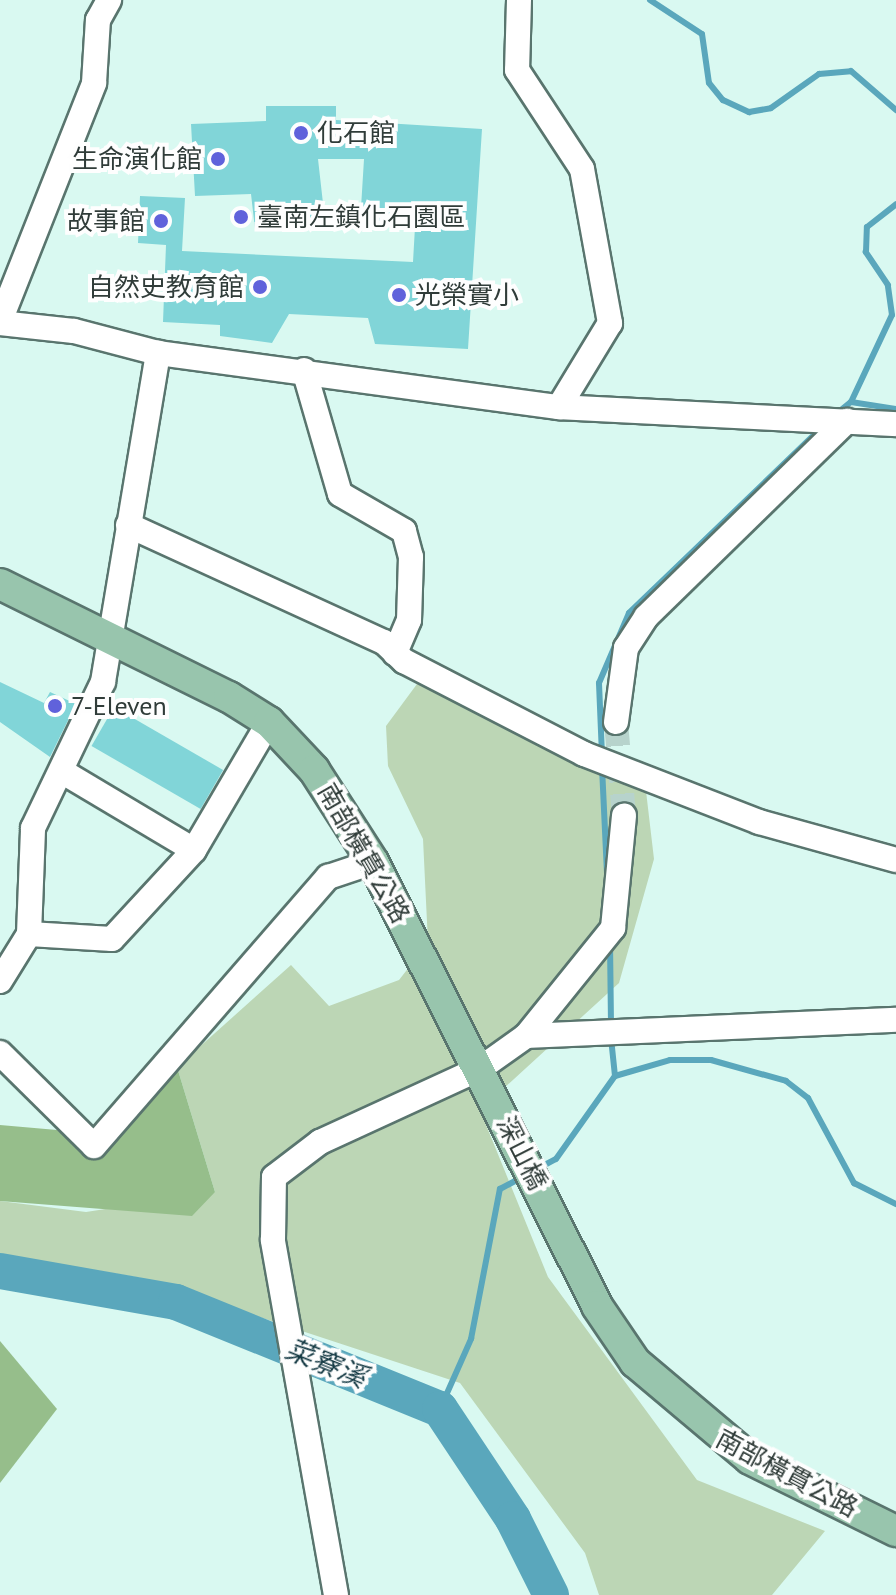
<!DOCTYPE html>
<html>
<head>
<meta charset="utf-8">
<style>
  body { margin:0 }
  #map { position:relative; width:896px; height:1595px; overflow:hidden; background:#d9f9f1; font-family:"PT Sans","Noto Sans TC",sans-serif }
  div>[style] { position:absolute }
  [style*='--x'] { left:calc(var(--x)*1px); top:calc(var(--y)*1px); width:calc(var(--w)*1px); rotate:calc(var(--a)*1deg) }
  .green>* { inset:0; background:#bcd6b5 }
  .forest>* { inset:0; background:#96be8b }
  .stream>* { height:6px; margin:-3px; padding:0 3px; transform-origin:3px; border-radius:3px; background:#5aa7bc }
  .river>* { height:36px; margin:-18px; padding:0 18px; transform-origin:18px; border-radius:18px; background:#5aa7bc }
  .building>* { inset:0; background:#81d5d8; transform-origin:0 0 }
  .minor-tunnel>* { height:24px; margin-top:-12px; transform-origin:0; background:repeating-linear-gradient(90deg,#b7d3cc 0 24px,transparent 0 36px) }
  .roads { filter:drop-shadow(2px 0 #59756e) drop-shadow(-2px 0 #59756e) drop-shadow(0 2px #59756e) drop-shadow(0 -2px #59756e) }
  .minor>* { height:24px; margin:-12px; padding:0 12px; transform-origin:12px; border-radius:12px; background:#fff }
  .major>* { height:30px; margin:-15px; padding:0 15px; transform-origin:15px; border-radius:15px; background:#98c5ad }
  .dots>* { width:22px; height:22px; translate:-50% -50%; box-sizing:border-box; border:4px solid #fefefe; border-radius:50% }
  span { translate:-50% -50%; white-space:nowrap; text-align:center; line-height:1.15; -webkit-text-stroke:8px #fefefe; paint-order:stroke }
  .poi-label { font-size:26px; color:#303c39 }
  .left { translate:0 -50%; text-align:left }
  .right { translate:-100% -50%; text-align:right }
  .street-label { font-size:26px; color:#303c39 }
  .water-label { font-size:28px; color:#143943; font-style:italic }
</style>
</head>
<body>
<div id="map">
  <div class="green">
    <i style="clip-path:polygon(417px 684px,646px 791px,654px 859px,619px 983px,480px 1110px,548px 1277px,697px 1480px,825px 1531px,772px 1595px,599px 1595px,585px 1553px,460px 1383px,141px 1278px,0 1254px,0 1201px,86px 1212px,215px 1192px,177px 1067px,291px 965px,329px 1006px,399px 980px,428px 943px,423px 839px,388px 766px,386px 726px)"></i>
  </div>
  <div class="forest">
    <i style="clip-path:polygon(177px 1067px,215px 1192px,192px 1216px,0 1201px,0 1125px,57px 1130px,83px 1151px)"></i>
    <i style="clip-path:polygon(0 1341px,57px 1409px,0 1483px)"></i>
  </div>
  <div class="stream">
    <i style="--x:650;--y:0;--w:62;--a:33.2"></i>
    <i style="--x:702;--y:34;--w:49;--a:81.9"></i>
    <i style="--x:709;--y:83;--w:22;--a:51"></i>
    <i style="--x:723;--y:100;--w:29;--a:25"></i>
    <i style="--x:749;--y:112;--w:22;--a:-10"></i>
    <i style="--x:771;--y:108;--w:59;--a:-35.3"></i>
    <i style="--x:819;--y:74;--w:32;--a:-5"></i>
    <i style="--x:851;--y:71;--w:60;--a:40.9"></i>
    <i style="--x:851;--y:402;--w:46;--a:8.8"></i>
    <i style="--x:836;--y:414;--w:19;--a:-39"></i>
    <i style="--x:851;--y:402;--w:96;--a:-64.8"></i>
    <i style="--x:892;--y:315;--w:30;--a:-98"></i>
    <i style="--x:888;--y:285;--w:40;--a:-124"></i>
    <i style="--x:866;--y:252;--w:25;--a:-88"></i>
    <i style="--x:867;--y:227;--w:37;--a:-38"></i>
    <i style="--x:602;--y:755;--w:72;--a:-92.4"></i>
    <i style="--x:599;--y:683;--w:76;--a:-66.8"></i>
    <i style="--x:629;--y:613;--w:268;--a:-43.9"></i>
    <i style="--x:602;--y:767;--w:108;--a:87.3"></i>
    <i style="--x:610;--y:942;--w:85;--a:89.3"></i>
    <i style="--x:615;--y:1076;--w:57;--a:-16.2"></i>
    <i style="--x:670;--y:1060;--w:41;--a:0"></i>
    <i style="--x:711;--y:1060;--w:78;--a:15.6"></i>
    <i style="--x:786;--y:1081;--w:28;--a:38"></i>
    <i style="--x:808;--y:1098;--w:97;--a:61.6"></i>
    <i style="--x:854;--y:1183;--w:47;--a:26.6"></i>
    <i style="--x:537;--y:1169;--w:21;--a:-28"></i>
    <i style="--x:556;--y:1159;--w:102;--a:-54.6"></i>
    <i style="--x:615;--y:1076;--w:38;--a:-96"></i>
    <i style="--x:440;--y:1409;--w:77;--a:-66.1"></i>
    <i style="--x:471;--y:1339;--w:153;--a:-79.1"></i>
    <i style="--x:500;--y:1189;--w:27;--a:-28"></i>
  </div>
  <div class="river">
    <i style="--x:0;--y:1271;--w:179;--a:10"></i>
    <i style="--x:176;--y:1302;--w:285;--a:22.1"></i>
    <i style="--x:440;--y:1409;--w:132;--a:56.4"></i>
    <i style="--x:513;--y:1519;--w:85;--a:63.4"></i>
  </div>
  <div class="building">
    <i style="clip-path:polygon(266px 106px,336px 106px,336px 120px,482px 129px,468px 349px,375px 344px,368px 318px,289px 314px,272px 343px,220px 336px,220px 325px,163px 322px,166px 245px,138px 243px,140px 196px,185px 198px,182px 251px,413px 262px,415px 227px,360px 224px,364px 159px,318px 159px,325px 221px,255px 229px,251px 194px,195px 196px,191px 124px,266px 121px)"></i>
    <i style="clip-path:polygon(0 682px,44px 703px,50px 692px,76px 704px,50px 757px,0 722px)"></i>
    <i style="left:114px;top:707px;width:126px;height:45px;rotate:30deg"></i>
  </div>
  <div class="minor-tunnel">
    <i style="--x:616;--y:722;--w:94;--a:85.1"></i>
  </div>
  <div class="roads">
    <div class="minor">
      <i style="--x:519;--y:0;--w:70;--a:91.6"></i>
      <i style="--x:517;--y:70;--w:118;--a:56.7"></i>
      <i style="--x:582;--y:169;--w:157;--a:79.7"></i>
      <i style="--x:610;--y:323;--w:98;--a:121.3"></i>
      <i style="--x:0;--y:321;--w:256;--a:-68.4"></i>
      <i style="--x:94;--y:83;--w:63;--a:-86.4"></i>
      <i style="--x:98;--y:20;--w:23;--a:-61"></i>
      <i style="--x:0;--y:323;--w:74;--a:6.2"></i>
      <i style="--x:74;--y:331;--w:87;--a:14.7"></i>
      <i style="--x:158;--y:353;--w:405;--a:7.7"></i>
      <i style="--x:559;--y:407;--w:337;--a:2.9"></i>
      <i style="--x:304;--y:370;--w:129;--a:73.8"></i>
      <i style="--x:340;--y:494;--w:74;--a:30"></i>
      <i style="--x:404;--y:531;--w:27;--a:75"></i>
      <i style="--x:411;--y:557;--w:63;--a:91.8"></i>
      <i style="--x:409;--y:620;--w:36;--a:113"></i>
      <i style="--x:128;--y:525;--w:281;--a:24.6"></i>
      <i style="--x:384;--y:642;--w:28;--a:44"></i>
      <i style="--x:404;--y:661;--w:203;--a:27.3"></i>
      <i style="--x:584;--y:754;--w:188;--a:21.2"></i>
      <i style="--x:759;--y:822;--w:142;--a:15.5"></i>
      <i style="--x:616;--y:722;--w:75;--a:-82.3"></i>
      <i style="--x:626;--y:648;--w:37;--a:-57"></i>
      <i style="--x:646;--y:617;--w:281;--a:-44.3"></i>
      <i style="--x:63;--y:772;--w:152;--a:30.8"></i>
      <i style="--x:29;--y:934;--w:83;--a:3.4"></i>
      <i style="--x:112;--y:939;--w:121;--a:-47.3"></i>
      <i style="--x:194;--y:850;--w:148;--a:-59.6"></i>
      <i style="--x:0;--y:981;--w:55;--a:-58.3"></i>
      <i style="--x:29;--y:934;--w:106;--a:-87.8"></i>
      <i style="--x:33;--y:828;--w:162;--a:-64.4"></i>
      <i style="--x:103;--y:682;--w:334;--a:-80.5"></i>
      <i style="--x:526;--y:1036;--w:370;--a:-2.5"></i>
      <i style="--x:0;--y:1053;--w:132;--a:44.7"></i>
      <i style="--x:94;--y:1146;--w:357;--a:-49"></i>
      <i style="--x:328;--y:877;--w:47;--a:-18.4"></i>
      <i style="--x:336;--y:1595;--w:361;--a:-100.1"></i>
      <i style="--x:273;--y:1240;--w:63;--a:-89.1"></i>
      <i style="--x:274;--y:1177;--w:58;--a:-37.3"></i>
      <i style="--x:320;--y:1142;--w:177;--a:-24.7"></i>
      <i style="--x:481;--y:1068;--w:55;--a:-35.4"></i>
      <i style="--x:526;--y:1036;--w:139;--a:-51.1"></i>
      <i style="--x:613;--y:928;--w:113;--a:-84.4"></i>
    </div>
    <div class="major">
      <i style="--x:0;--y:584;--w:255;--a:26.3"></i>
      <i style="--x:229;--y:697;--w:47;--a:32"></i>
      <i style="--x:269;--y:722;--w:66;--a:46.8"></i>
      <i style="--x:314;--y:770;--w:109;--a:57.3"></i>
      <i style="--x:373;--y:862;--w:497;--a:63.2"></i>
      <i style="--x:597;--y:1306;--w:68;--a:55.8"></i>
      <i style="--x:635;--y:1362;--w:150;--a:40.1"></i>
      <i style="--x:750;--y:1459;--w:163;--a:26.3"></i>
    </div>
  </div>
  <div class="dots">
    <i style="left:301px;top:133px;background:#6062db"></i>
    <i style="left:218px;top:159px;background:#6062db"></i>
    <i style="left:241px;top:217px;background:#6062db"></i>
    <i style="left:161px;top:221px;background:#6062db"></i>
    <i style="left:260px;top:287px;background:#6062db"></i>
    <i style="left:399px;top:295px;background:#6062db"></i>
    <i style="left:55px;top:706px;background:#6062db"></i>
  </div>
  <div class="poi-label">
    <span class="left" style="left:317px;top:133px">化石館</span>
    <span class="right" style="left:202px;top:159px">生命演化館</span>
    <span class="left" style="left:257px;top:217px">臺南左鎮化石園區</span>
    <span class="right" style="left:145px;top:221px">故事館</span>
    <span class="right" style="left:244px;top:287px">自然史教育館</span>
    <span class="left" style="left:415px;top:295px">光榮實小</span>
    <span class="left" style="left:71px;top:706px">7-Eleven</span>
  </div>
  <div class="street-label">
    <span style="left:364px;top:853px;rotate:60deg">南部橫貫公路</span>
    <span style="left:522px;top:1153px;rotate:63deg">深山橋</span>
    <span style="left:787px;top:1473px;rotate:28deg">南部橫貫公路</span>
  </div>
  <div class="water-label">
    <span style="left:326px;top:1363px;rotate:22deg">菜竂溪</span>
  </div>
</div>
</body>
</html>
